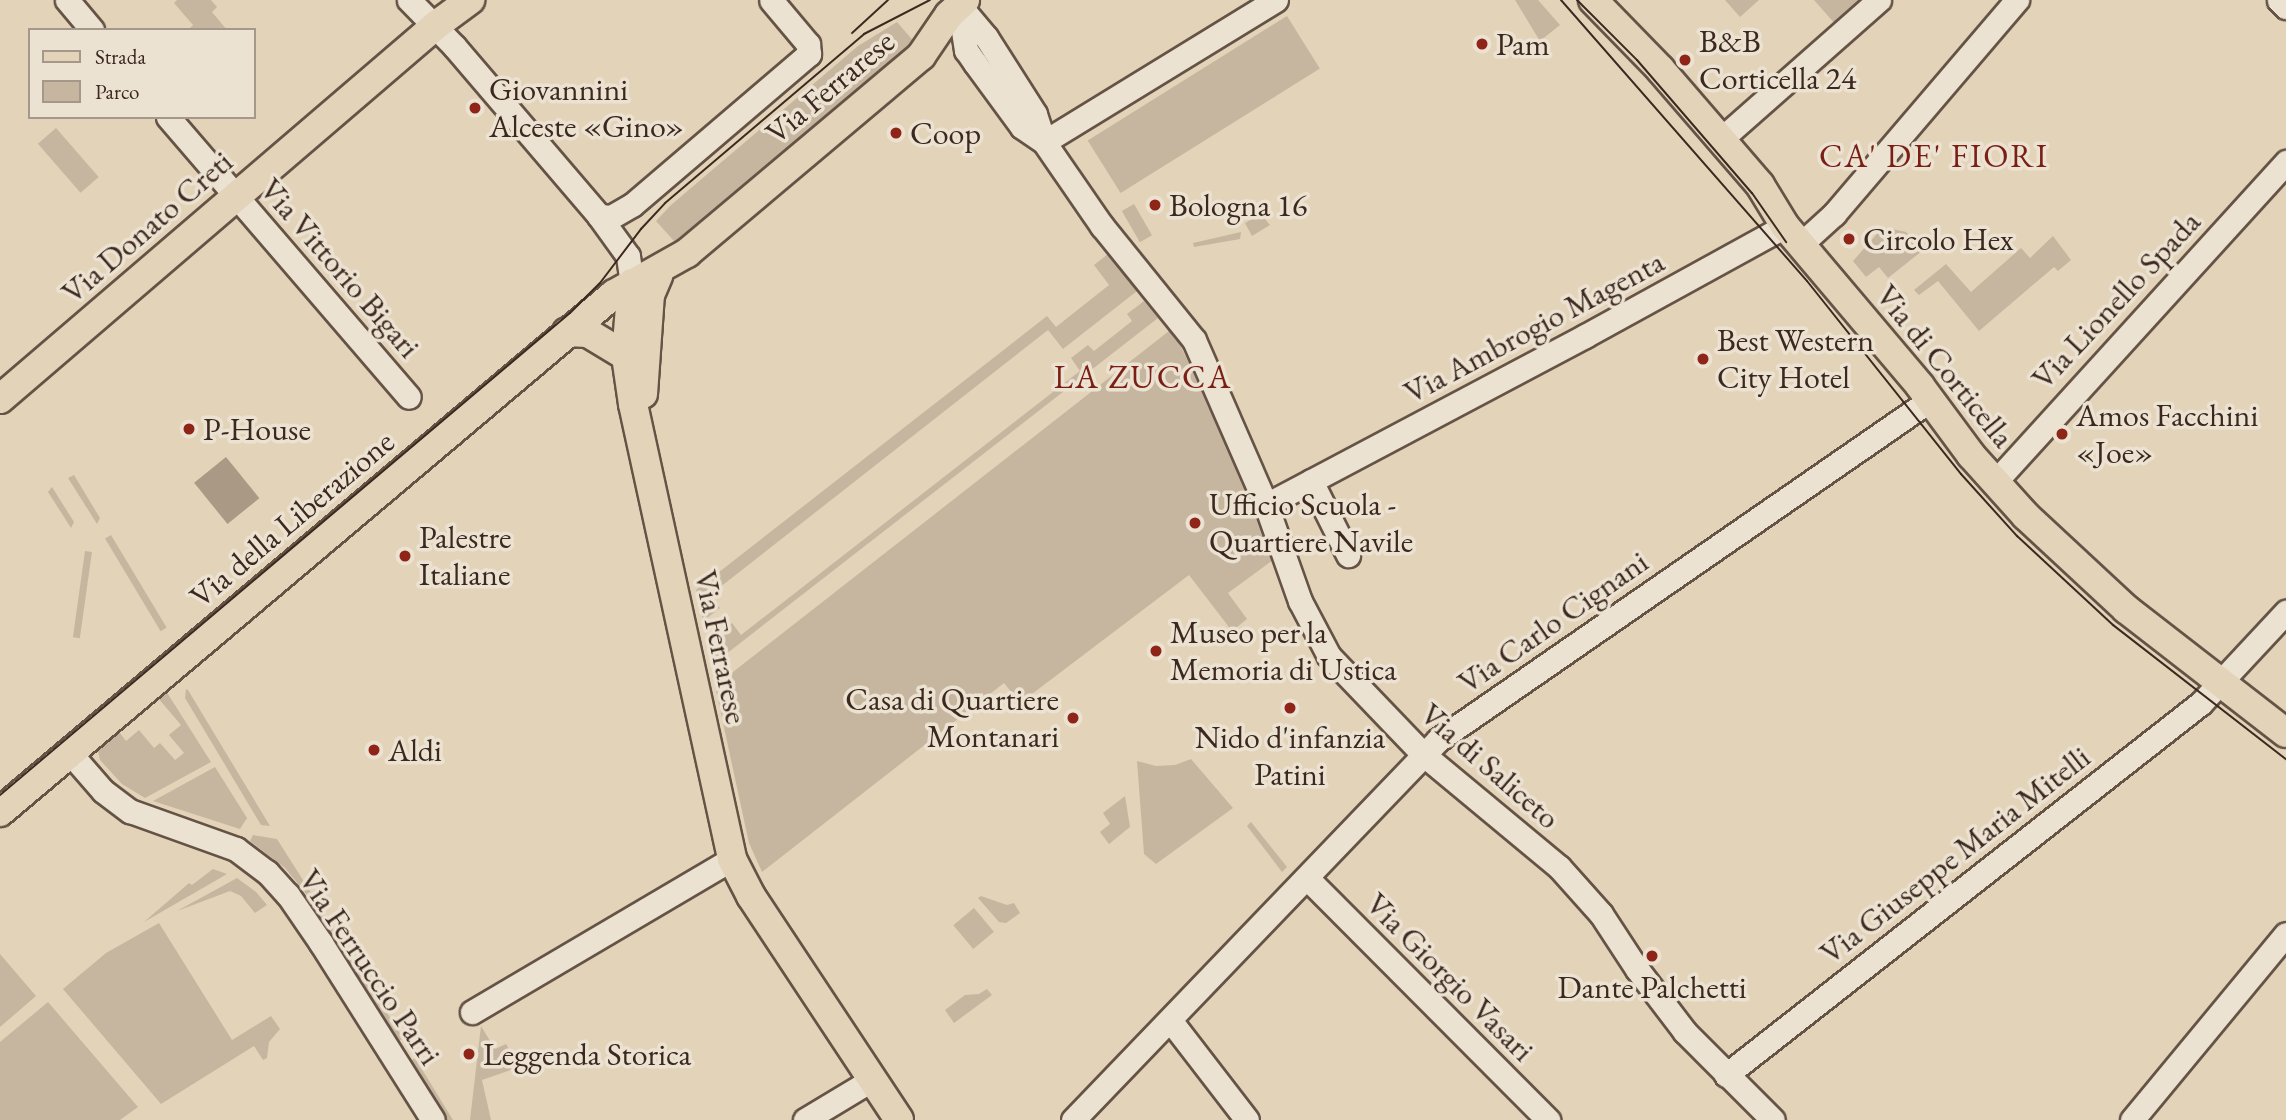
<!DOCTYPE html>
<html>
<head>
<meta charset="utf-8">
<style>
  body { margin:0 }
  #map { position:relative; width:2286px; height:1120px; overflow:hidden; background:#e2d3b9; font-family:"EB Garamond",serif }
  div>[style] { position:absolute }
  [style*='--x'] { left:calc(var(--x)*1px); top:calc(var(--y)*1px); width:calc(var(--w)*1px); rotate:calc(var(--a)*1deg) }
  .green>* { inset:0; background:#c6b69f; transform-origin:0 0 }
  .water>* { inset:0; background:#a99985; transform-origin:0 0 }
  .roads { filter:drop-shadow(2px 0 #655346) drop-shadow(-2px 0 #655346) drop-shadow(0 2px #655346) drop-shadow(0 -2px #655346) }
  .minor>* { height:23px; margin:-11.5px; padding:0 11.5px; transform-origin:11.5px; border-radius:11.5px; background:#ece2d2 }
  .major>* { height:28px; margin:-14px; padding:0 14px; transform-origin:14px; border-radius:14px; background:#e2d3b9 }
  .tram>* { height:2px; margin:-1px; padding:0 1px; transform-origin:1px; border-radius:1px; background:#3b281f }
  .dots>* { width:19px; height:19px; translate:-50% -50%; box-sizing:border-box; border:4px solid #ece2d2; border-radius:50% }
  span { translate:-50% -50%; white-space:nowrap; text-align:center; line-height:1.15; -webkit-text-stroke:7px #ece2d2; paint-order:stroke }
  .poi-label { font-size:32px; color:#3b281f }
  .left { translate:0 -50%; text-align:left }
  .right { translate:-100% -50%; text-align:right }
  .street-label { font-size:32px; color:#3b281f }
  .neighbourhood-label { font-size:33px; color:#7a1f14; letter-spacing:2px }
  .legend { position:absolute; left:28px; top:28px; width:228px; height:91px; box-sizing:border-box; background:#ece2d2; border:2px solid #a5988a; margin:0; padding:9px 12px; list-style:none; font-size:21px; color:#3b281f }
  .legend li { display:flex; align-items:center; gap:14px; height:35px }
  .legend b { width:35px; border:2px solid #a5988a }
</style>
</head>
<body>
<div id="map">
  <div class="green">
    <i style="clip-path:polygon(177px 0,211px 0,217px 7px,212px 12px,227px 30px,188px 30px,193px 25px,174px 3px)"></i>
    <i style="clip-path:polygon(1515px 0,1538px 0,1560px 25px,1540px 41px)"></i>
    <i style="clip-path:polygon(1725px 0,1759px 0,1740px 17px)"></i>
    <i style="clip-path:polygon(1814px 0,1864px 0,1836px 25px)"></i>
    <i style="left:1287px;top:16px;width:62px;height:235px;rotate:58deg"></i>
    <i style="clip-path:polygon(897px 22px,916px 44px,685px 238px,674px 241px,656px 221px,671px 205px,858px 46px)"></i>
    <i style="left:56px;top:128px;width:65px;height:24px;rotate:49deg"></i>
    <i style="left:1134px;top:204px;width:36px;height:14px;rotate:60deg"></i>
    <i style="clip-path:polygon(1261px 214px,1270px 225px,1252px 236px,1245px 223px)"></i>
    <i style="clip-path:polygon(1883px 227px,1906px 232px,1922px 251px,1888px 278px,1879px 267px,1866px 277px,1853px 261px)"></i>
    <i style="clip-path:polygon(1241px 232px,1240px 239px,1194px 247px,1193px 243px)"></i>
    <i style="clip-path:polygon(2053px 236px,2071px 260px,2058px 271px,2054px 267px,1979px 331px,1938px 281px,1919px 295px,1914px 290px,1946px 264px,1971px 292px,2021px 248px,2030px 258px)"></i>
    <i style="clip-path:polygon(1108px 254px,1137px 291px,1063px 349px,1048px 330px,710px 595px,720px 608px,703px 621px,696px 590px,1047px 316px,1056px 327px,1109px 285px,1094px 265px)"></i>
    <i style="clip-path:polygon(1144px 301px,1158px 318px,712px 665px,707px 643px,732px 623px,741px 635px,1080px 371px,1071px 358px,1088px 345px,1094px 351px,1132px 321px,1127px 314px)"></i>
    <i style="clip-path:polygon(1169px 331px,1180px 345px,1246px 480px,1273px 560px,1228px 593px,1247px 619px,1232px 631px,1189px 575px,1020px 703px,1004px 683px,762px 872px,749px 843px,715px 686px)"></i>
    <i style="clip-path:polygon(74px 475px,100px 518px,97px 524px,68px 478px)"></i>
    <i style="clip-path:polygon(52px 487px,74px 522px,71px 528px,48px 492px)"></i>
    <i style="left:111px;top:535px;width:108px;height:7px;rotate:59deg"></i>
    <i style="left:85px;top:551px;width:7px;height:87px;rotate:8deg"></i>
    <i style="clip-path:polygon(186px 689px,188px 690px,270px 826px,261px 825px,185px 698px)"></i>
    <i style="clip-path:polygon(166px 691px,211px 762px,145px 798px,122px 784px,100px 760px,98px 751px,119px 732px,126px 741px,139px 730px,154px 748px,160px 743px,175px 760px,184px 753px,169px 735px,181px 725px,158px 698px)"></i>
    <i style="clip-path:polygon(1191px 759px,1233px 808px,1156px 864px,1144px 854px,1137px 761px,1156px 766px,1175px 765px)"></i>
    <i style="clip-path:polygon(215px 767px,247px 818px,240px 829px,153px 801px)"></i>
    <i style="clip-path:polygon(1125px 796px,1130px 827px,1109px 844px,1100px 832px,1110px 824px,1103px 813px)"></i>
    <i style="clip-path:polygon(1251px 822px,1287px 867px,1282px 872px,1247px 826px)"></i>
    <i style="clip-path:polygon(253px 835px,277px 839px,403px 1038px,398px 1042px,304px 891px,285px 868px,250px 841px)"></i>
    <i style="clip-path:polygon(213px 869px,227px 874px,144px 922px,189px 883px,192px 885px)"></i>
    <i style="clip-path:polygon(237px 878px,256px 892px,267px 905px,255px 913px,241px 896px,230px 891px,177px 911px)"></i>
    <i style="clip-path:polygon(981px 896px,1007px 905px,1014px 903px,1020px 913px,1006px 923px,999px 922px,978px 898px)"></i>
    <i style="left:974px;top:908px;width:31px;height:27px;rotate:50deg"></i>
    <i style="clip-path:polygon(159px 923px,232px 1040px,271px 1016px,280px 1029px,269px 1042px,267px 1058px,263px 1060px,254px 1046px,161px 1104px,63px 989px,106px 953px)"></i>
    <i style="clip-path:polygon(0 954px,36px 996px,0 1027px)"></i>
    <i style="clip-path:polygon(987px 989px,992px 995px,954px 1023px,945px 1010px,965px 995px,979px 994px)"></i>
    <i style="clip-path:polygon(48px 1002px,138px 1107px,120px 1120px,0 1120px,0 1042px)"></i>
    <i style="clip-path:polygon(481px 1026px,495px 1049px,506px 1044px,519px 1067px,482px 1080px,491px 1120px,470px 1120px)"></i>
    <i style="clip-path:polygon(415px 1058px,453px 1120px,447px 1120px,410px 1061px)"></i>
  </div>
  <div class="water">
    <i style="left:226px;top:457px;width:53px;height:41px;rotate:51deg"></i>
  </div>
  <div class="roads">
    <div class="minor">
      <i style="--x:67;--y:0;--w:39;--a:50"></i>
      <i style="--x:409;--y:0;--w:64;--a:45.6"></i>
      <i style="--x:454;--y:46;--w:223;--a:49.5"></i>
      <i style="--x:599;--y:216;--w:49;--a:54.1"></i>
      <i style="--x:628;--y:256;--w:27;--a:82"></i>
      <i style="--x:2279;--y:0;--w:10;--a:45"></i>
      <i style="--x:959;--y:5;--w:42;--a:49.8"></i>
      <i style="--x:986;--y:37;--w:91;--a:57.5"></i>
      <i style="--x:1035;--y:114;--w:29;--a:72"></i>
      <i style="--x:1044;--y:142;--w:102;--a:55.4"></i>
      <i style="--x:1102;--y:226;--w:146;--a:51.1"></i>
      <i style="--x:1194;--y:340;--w:180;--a:66.4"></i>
      <i style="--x:1266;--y:505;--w:102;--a:70.5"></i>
      <i style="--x:1300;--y:601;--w:62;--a:62.2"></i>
      <i style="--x:1329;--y:656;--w:137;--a:46.2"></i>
      <i style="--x:1424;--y:755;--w:175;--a:39.7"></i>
      <i style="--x:1559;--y:867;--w:63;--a:48.2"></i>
      <i style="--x:1601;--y:914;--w:66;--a:56.8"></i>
      <i style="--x:1637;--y:969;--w:79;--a:52.7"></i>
      <i style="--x:1685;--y:1032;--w:124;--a:45"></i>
      <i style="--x:959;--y:5;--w:46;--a:81.2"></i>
      <i style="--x:966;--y:50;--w:16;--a:55"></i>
      <i style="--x:975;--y:63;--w:79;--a:53.7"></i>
      <i style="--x:1022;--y:127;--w:27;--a:34"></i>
      <i style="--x:168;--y:117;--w:369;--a:49.3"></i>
      <i style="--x:1720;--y:140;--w:212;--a:-41.4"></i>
      <i style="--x:1044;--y:142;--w:272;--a:-31.5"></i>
      <i style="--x:599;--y:216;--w:12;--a:5"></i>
      <i style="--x:611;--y:217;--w:24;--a:-30"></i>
      <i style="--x:632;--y:205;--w:233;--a:-40.5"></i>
      <i style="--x:809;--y:54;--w:10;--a:-96"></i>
      <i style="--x:808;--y:44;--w:57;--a:-130.1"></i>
      <i style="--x:1801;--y:244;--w:45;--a:-42.3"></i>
      <i style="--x:1834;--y:214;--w:282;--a:-49.5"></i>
      <i style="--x:1311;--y:481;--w:83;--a:63.4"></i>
      <i style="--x:1995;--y:482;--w:433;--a:-47.7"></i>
      <i style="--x:1266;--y:505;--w:361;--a:-27.9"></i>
      <i style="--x:1585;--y:336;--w:228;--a:-28.8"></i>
      <i style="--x:70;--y:753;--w:50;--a:49"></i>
      <i style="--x:103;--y:791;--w:34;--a:37"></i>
      <i style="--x:130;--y:811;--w:113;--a:19.7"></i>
      <i style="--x:236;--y:849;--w:39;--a:37"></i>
      <i style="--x:267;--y:872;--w:31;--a:48"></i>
      <i style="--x:288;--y:895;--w:58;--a:55.5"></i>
      <i style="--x:321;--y:943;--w:209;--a:57.7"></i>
      <i style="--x:1307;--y:878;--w:342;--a:45.1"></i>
      <i style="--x:472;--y:1012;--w:302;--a:-30.5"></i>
      <i style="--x:1170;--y:1020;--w:126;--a:52.4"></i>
      <i style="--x:1726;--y:1075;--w:603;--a:-38.07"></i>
      <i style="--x:2201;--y:703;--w:125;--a:-47"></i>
      <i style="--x:805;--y:1120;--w:79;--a:-31.1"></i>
      <i style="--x:1073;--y:1120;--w:527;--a:-46.15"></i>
      <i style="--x:1438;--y:740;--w:598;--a:-34.65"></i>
      <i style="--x:2132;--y:1120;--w:241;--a:-50.4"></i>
    </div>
    <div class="major">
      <i style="--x:1593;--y:0;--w:96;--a:45.8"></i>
      <i style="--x:1660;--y:69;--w:153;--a:49.2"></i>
      <i style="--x:1760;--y:185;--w:48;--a:58.6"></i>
      <i style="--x:1785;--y:226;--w:209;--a:49.8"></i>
      <i style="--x:1920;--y:386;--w:86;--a:53.5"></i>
      <i style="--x:1971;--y:455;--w:82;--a:48"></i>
      <i style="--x:2026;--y:516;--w:137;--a:42.9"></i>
      <i style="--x:2126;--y:609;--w:202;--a:37.8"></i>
      <i style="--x:632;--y:283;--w:73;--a:94.7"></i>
      <i style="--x:626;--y:356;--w:49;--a:81.7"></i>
      <i style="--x:633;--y:404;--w:466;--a:77.7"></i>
      <i style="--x:732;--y:859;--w:42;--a:62.8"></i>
      <i style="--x:751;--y:896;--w:268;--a:56.5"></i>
      <i style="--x:567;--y:332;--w:21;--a:3"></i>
      <i style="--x:588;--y:333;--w:44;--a:31.2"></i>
      <i style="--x:643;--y:394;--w:99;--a:-86"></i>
      <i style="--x:650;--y:295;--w:21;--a:-67"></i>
      <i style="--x:0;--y:399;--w:573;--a:-40.61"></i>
      <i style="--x:435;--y:26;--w:44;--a:-36.6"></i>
      <i style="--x:0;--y:812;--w:803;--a:-40.15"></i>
      <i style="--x:614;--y:294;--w:84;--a:-29.3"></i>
      <i style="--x:687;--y:253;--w:306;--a:-40.1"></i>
      <i style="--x:921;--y:56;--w:50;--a:-55.7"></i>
      <i style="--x:949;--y:15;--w:22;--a:-43"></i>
    </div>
  </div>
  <div class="tram">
    <i style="--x:1561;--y:0;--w:373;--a:48.8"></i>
    <i style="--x:1807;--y:281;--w:247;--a:51.4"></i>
    <i style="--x:1961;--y:474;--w:84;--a:47.9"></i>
    <i style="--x:2017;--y:536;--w:131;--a:42.8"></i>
    <i style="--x:2113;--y:625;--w:219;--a:37.8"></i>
    <i style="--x:1577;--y:0;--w:85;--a:45"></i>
    <i style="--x:1637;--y:60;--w:176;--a:49.2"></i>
    <i style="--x:1752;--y:193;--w:60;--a:55.2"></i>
    <i style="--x:852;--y:33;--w:49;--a:-42.5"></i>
    <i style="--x:0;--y:795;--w:746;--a:-40.22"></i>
    <i style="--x:570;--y:313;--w:42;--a:-45"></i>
    <i style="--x:600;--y:283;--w:68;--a:-52.8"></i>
    <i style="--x:641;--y:229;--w:35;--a:-47"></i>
    <i style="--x:665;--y:203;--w:261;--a:-40.3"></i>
    <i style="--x:864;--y:34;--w:74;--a:-27.3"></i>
  </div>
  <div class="dots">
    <i style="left:1482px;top:44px;background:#8f2418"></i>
    <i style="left:1685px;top:60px;background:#8f2418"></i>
    <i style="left:475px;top:108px;background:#8f2418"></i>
    <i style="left:896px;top:133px;background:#8f2418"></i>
    <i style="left:1155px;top:205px;background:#8f2418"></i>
    <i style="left:1849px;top:239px;background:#8f2418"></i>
    <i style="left:1703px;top:359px;background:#8f2418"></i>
    <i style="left:189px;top:429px;background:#8f2418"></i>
    <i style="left:2062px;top:434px;background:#8f2418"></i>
    <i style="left:1195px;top:523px;background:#8f2418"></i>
    <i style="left:405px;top:556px;background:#8f2418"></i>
    <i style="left:1156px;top:651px;background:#8f2418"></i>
    <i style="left:1290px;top:708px;background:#8f2418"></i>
    <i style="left:1073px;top:718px;background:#8f2418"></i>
    <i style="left:374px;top:750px;background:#8f2418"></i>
    <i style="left:1652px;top:956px;background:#8f2418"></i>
    <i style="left:469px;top:1054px;background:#8f2418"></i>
  </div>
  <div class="poi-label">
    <span class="left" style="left:1699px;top:60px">B&amp;B<br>Corticella 24</span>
    <span class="left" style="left:1496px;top:44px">Pam</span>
    <span class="left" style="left:489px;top:108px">Giovannini<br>Alceste «Gino»</span>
    <span class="left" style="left:910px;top:133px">Coop</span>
    <span class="left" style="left:1169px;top:205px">Bologna 16</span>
    <span class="left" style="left:1863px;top:239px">Circolo Hex</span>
    <span class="left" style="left:1717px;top:359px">Best Western<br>City Hotel</span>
    <span class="left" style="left:2076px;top:434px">Amos Facchini<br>«Joe»</span>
    <span class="left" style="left:203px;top:429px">P-House</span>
    <span class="left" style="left:1209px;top:523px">Ufficio Scuola -<br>Quartiere Navile</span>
    <span class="left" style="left:419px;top:556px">Palestre<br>Italiane</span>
    <span class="left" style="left:1170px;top:651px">Museo per la<br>Memoria di Ustica</span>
    <span class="right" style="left:1059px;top:718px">Casa di Quartiere<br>Montanari</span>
    <span style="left:1290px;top:756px">Nido d'infanzia<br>Patini</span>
    <span class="left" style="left:388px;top:750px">Aldi</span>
    <span style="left:1652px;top:987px">Dante Palchetti</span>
    <span class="left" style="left:483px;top:1054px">Leggenda Storica</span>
  </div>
  <div class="street-label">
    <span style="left:830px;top:87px;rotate:-40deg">Via Ferrarese</span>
    <span style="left:147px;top:227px;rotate:-41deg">Via Donato Creti</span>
    <span style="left:340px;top:268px;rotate:49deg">Via Vittorio Bigari</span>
    <span style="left:2116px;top:300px;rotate:-47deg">Via Lionello Spada</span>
    <span style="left:1534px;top:327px;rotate:-28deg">Via Ambrogio Magenta</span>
    <span style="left:1945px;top:366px;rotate:51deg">Via di Corticella</span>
    <span style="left:292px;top:519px;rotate:-40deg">Via della Liberazione</span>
    <span style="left:1553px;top:622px;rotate:-35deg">Via Carlo Cignani</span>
    <span style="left:721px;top:647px;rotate:78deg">Via Ferrarese</span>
    <span style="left:1490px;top:766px;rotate:41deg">Via di Saliceto</span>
    <span style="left:1955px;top:855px;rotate:-38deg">Via Giuseppe Maria Mitelli</span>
    <span style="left:370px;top:967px;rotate:56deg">Via Ferruccio Parri</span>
    <span style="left:1450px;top:977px;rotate:45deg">Via Giorgio Vasari</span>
  </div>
  <div class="neighbourhood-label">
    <span style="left:1934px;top:156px">CA' DE' FIORI</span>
    <span style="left:1143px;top:377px">LA ZUCCA</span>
  </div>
  <ul class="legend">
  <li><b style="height:9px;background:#e2d3b9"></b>Strada</li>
  <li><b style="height:19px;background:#c6b69f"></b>Parco</li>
  </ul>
</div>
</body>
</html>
